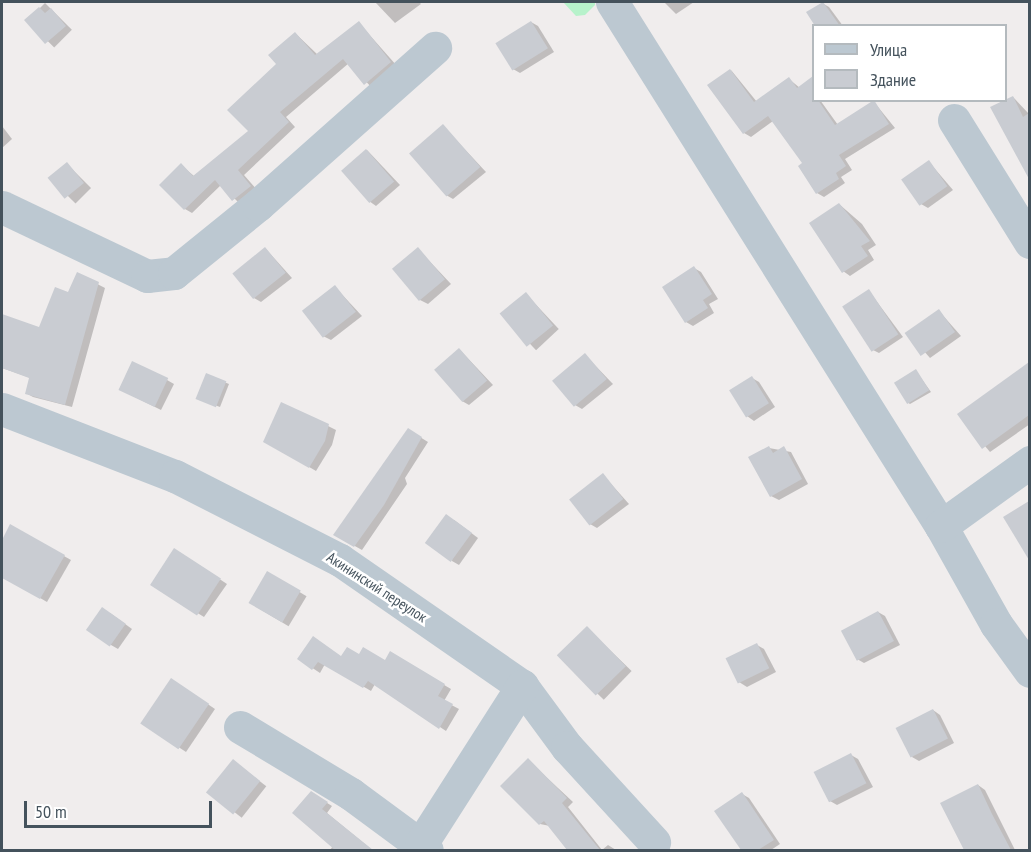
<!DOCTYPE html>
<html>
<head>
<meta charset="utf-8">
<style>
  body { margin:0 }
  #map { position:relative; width:1031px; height:852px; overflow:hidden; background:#f0eded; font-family:"PT Sans Narrow",sans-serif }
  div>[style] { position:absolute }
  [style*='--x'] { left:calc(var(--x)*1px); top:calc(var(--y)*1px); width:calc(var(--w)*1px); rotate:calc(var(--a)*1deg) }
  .green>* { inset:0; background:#b7f2cb }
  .shadow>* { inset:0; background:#0003; transform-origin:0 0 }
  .building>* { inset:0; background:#c9ccd2; transform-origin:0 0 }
  .minor>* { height:33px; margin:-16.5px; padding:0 16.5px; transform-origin:16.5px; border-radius:16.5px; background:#bcc8d1 }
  span { translate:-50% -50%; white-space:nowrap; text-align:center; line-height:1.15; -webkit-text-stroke:5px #fff; paint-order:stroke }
  .street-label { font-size:15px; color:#44525c }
  .frame { position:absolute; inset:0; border:3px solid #44525c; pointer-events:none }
  .legend { position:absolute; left:812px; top:24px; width:195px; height:78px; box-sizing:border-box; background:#fff; border:2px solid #b4babe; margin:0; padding:8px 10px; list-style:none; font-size:18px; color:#44525c }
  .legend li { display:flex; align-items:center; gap:12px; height:30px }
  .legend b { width:30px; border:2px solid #b4babe }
  .scale { position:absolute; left:24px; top:801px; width:188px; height:27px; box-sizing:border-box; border:3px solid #44525c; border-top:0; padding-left:8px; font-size:18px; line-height:21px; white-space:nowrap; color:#44525c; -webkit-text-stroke:4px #fff; paint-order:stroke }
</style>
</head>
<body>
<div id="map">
  <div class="green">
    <i style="clip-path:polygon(563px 2px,595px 2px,595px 5px,585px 15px,576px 16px)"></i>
  </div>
  <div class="shadow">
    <i style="clip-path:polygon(375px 2px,419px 2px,421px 4px,395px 23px)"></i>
    <i style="clip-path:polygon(664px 2px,694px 2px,676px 14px)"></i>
    <i style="left:45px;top:3px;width:38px;height:25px;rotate:45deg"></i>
    <i style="clip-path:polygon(822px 3px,829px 7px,843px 26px,817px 26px)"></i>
    <i style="clip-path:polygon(531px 22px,538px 26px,554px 52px,520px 73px,513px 69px)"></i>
    <i style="clip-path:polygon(359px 23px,397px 66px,372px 88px,349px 63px,286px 117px,295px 127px,244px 175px,257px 190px,240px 204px,221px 185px,192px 213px,185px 209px,181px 165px,194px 176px,250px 131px,295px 33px,318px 55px)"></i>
    <i style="clip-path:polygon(731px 70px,757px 102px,789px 79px,800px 88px,812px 88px,814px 100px,820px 100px,838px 125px,874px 102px,895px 128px,845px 159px,852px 170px,841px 177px,845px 183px,824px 197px,817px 193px,804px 164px,773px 121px,751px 137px,744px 133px)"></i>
    <i style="clip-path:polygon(1013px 97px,1030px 115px,1030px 173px,992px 107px)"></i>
    <i style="clip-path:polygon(2px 126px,12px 139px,2px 148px)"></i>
    <i style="clip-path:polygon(443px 126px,486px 172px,453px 199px,446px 195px)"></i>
    <i style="clip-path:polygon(367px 150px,400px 185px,376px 206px,369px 201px)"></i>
    <i style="clip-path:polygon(929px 162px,953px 190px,928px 208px,921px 204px)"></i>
    <i style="left:67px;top:164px;width:34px;height:22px;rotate:45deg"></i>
    <i style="clip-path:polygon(839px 204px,862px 224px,876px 245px,868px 250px,874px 260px,850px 276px,843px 271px)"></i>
    <i style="clip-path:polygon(265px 248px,292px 278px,261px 302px,254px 298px)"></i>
    <i style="clip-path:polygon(418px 249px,451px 284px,428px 304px,420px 300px)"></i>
    <i style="clip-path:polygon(694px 268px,701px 272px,718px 299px,709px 304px,714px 313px,693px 326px,686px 322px)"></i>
    <i style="clip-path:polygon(78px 274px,105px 288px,72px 407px,33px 397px,26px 393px,31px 378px,2px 368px,2px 316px,40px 329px,69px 294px)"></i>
    <i style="clip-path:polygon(335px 287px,362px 316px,331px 340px,323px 336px)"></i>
    <i style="clip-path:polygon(869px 291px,903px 337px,879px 353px,873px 350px)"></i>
    <i style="left:526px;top:294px;width:48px;height:31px;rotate:47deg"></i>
    <i style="clip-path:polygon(939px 311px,961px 336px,930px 358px,908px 333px)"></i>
    <i style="clip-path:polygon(460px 350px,493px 385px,469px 405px,462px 401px)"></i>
    <i style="clip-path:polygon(585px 355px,613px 384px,582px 409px,575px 405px)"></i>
    <i style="clip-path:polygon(1030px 363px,1030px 424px,990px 452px,959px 415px)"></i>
    <i style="clip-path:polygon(916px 371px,931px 392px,910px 404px,907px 402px)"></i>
    <i style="clip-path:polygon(207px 375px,229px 384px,220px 407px,201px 400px)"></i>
    <i style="clip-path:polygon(752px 378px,759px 382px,775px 407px,754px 421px,747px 416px)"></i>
    <i style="clip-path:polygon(167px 380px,174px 384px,161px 410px,127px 393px)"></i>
    <i style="clip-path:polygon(328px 426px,336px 430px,332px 445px,316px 471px,265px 441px)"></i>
    <i style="clip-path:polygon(415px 434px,428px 442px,405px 478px,407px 484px,362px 550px,335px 535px)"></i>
    <i style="clip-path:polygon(769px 448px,791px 452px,808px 484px,779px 500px,771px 496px)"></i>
    <i style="clip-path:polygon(603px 475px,629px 504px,597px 528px,590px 524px)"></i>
    <i style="clip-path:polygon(1030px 503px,1030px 547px,1028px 548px,1005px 518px)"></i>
    <i style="clip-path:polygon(454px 520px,478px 538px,459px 565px,452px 561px)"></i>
    <i style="clip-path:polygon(11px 526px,71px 560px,47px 602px,2px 576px,2px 543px)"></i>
    <i style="clip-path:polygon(182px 554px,227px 584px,204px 617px,152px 585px)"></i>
    <i style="left:268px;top:573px;width:45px;height:35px;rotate:31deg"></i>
    <i style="clip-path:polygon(878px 612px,885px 616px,900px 645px,864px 663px,857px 659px)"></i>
    <i style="clip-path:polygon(110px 613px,132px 629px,118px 649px,111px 645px)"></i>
    <i style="left:587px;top:628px;width:62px;height:40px;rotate:44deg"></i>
    <i style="clip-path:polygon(757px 645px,764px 649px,776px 672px,747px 687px,739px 682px)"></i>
    <i style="clip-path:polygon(391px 654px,451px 689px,444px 701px,459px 709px,446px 731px,375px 684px,371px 691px,325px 664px,320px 673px,299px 659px,359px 656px,386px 662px)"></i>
    <i style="clip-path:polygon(178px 684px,215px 709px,186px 752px,142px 723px)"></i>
    <i style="clip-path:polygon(933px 710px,940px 715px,954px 743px,919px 761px,912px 757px)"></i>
    <i style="clip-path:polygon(851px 755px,858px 759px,873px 787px,837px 805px,830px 801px,815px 773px)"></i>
    <i style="clip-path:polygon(528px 760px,573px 802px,568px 807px,602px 850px,608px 845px,616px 850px,569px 850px,550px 826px,540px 824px,502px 786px)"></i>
    <i style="left:234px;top:761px;width:41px;height:40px;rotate:38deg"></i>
    <i style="clip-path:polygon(978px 785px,985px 790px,1015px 850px,966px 850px,942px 804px)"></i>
    <i style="clip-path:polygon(311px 793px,332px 806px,327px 813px,372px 850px,330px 850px,333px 846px)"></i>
    <i style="clip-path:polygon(742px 794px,749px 798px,780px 844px,771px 850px,743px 850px,716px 811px)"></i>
  </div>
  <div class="building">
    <i style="clip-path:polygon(823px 2px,840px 26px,815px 26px,806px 12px)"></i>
    <i style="clip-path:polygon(39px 7px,45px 13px,51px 8px,66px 26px,45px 44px,24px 20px)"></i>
    <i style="clip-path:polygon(359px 21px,391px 62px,364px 85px,343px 59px,280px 112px,289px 122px,238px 170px,251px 186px,232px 201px,215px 180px,184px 210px,159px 185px,181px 163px,193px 176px,248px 131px,227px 110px,276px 64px,268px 55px,295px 32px,315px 55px)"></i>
    <i style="left:531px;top:21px;width:32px;height:42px;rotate:58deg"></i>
    <i style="clip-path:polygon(730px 69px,754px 102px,789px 77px,797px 88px,813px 76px,813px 100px,818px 100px,835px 125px,874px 100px,889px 124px,839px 155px,846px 166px,836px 173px,839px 179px,816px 194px,798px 166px,802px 163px,768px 116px,743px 134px,707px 85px)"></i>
    <i style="clip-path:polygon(1013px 96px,1023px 117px,1029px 113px,1029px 179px,990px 107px)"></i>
    <i style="left:443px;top:124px;width:57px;height:45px;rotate:49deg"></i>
    <i style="left:366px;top:149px;width:43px;height:33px;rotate:49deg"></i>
    <i style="left:929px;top:160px;width:32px;height:34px;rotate:55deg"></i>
    <i style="left:67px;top:162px;width:27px;height:25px;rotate:51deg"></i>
    <i style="clip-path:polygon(839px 203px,870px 241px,861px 246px,868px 256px,842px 273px,809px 223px)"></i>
    <i style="left:265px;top:247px;width:33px;height:42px;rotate:51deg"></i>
    <i style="left:418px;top:247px;width:42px;height:34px;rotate:50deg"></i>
    <i style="clip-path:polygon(694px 266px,712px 294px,703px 300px,708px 308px,685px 323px,662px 287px)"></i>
    <i style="clip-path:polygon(77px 272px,99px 282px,65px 405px,25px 394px,29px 378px,2px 368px,2px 314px,39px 327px,55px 287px,68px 292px)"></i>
    <i style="left:335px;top:285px;width:34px;height:42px;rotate:52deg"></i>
    <i style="left:869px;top:289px;width:54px;height:32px;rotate:57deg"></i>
    <i style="left:526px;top:292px;width:43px;height:34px;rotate:51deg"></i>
    <i style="left:939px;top:309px;width:28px;height:42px;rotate:55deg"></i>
    <i style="left:459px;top:348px;width:43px;height:33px;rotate:49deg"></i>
    <i style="left:585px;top:353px;width:34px;height:43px;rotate:50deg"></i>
    <i style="left:132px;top:361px;width:40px;height:32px;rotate:25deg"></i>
    <i style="clip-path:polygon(1029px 362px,1029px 415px,982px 449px,957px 414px)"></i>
    <i style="left:916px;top:369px;width:25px;height:26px;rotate:58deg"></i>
    <i style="left:206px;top:373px;width:22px;height:28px;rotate:22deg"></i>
    <i style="left:752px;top:376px;width:32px;height:27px;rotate:58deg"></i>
    <i style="clip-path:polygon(281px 402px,329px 424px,325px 441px,309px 468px,263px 442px)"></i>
    <i style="clip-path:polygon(408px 428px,422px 437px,384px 505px,354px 547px,333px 535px)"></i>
    <i style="clip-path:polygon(769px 446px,773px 453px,784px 446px,802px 479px,770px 497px,748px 457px)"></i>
    <i style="left:603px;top:473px;width:33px;height:43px;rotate:52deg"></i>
    <i style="clip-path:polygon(1029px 501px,1029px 560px,1003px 517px)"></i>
    <i style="left:446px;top:514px;width:32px;height:36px;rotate:36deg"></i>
    <i style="clip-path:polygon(10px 524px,65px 555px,40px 599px,2px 578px,2px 540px)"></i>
    <i style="left:174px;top:548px;width:56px;height:44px;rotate:33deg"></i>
    <i style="left:267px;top:571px;width:39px;height:37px;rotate:30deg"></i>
    <i style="left:102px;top:607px;width:29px;height:28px;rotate:35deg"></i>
    <i style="left:878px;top:611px;width:34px;height:42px;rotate:62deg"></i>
    <i style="left:587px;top:626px;width:56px;height:42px;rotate:46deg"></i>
    <i style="clip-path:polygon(313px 636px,341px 656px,347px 647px,359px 654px,363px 647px,385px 660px,390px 651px,445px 684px,438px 696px,453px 704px,439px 729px,368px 681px,363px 688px,318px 662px,312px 670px,297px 659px)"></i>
    <i style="left:757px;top:643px;width:28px;height:35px;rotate:64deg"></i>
    <i style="left:171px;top:678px;width:46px;height:55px;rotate:34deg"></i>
    <i style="left:933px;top:709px;width:33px;height:42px;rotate:63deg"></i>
    <i style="left:851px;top:753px;width:34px;height:42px;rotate:63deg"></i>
    <i style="clip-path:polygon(528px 758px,567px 798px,562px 803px,600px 850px,567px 850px,544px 821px,539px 825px,500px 786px)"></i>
    <i style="left:233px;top:759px;width:35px;height:43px;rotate:39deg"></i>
    <i style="clip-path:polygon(978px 784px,992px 814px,1011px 850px,964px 850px,940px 803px)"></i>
    <i style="clip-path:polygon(311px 791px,328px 802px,322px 809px,373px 850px,335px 850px,292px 813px)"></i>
    <i style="clip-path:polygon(742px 792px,774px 840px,758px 850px,741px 850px,714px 811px)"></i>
  </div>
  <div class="minor">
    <i style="--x:612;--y:2;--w:619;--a:57.88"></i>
    <i style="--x:941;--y:526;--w:112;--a:60.7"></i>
    <i style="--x:996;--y:624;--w:58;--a:54.1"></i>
    <i style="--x:954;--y:120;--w:144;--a:58.1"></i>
    <i style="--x:2;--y:207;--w:161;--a:25.4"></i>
    <i style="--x:147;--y:276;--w:27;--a:-6"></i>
    <i style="--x:174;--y:273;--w:108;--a:-39"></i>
    <i style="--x:258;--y:205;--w:237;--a:-41.6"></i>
    <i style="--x:2;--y:409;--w:186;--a:21.2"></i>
    <i style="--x:175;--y:476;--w:185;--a:27"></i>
    <i style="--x:340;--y:560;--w:221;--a:34.7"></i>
    <i style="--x:522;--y:686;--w:76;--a:53.6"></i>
    <i style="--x:567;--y:747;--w:129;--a:47.5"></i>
    <i style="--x:941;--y:526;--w:110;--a:-35.7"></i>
    <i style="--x:240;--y:727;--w:130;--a:31.1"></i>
    <i style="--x:351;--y:794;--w:94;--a:36.4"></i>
    <i style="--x:421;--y:844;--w:188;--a:-57.4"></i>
  </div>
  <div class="street-label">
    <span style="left:377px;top:587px;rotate:33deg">Акининский переулок</span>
  </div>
  <div class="frame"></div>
  <ul class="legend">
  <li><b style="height:8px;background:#bcc8d1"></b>Улица</li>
  <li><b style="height:16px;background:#c9ccd2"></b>Здание</li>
  </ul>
  <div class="scale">50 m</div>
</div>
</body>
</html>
